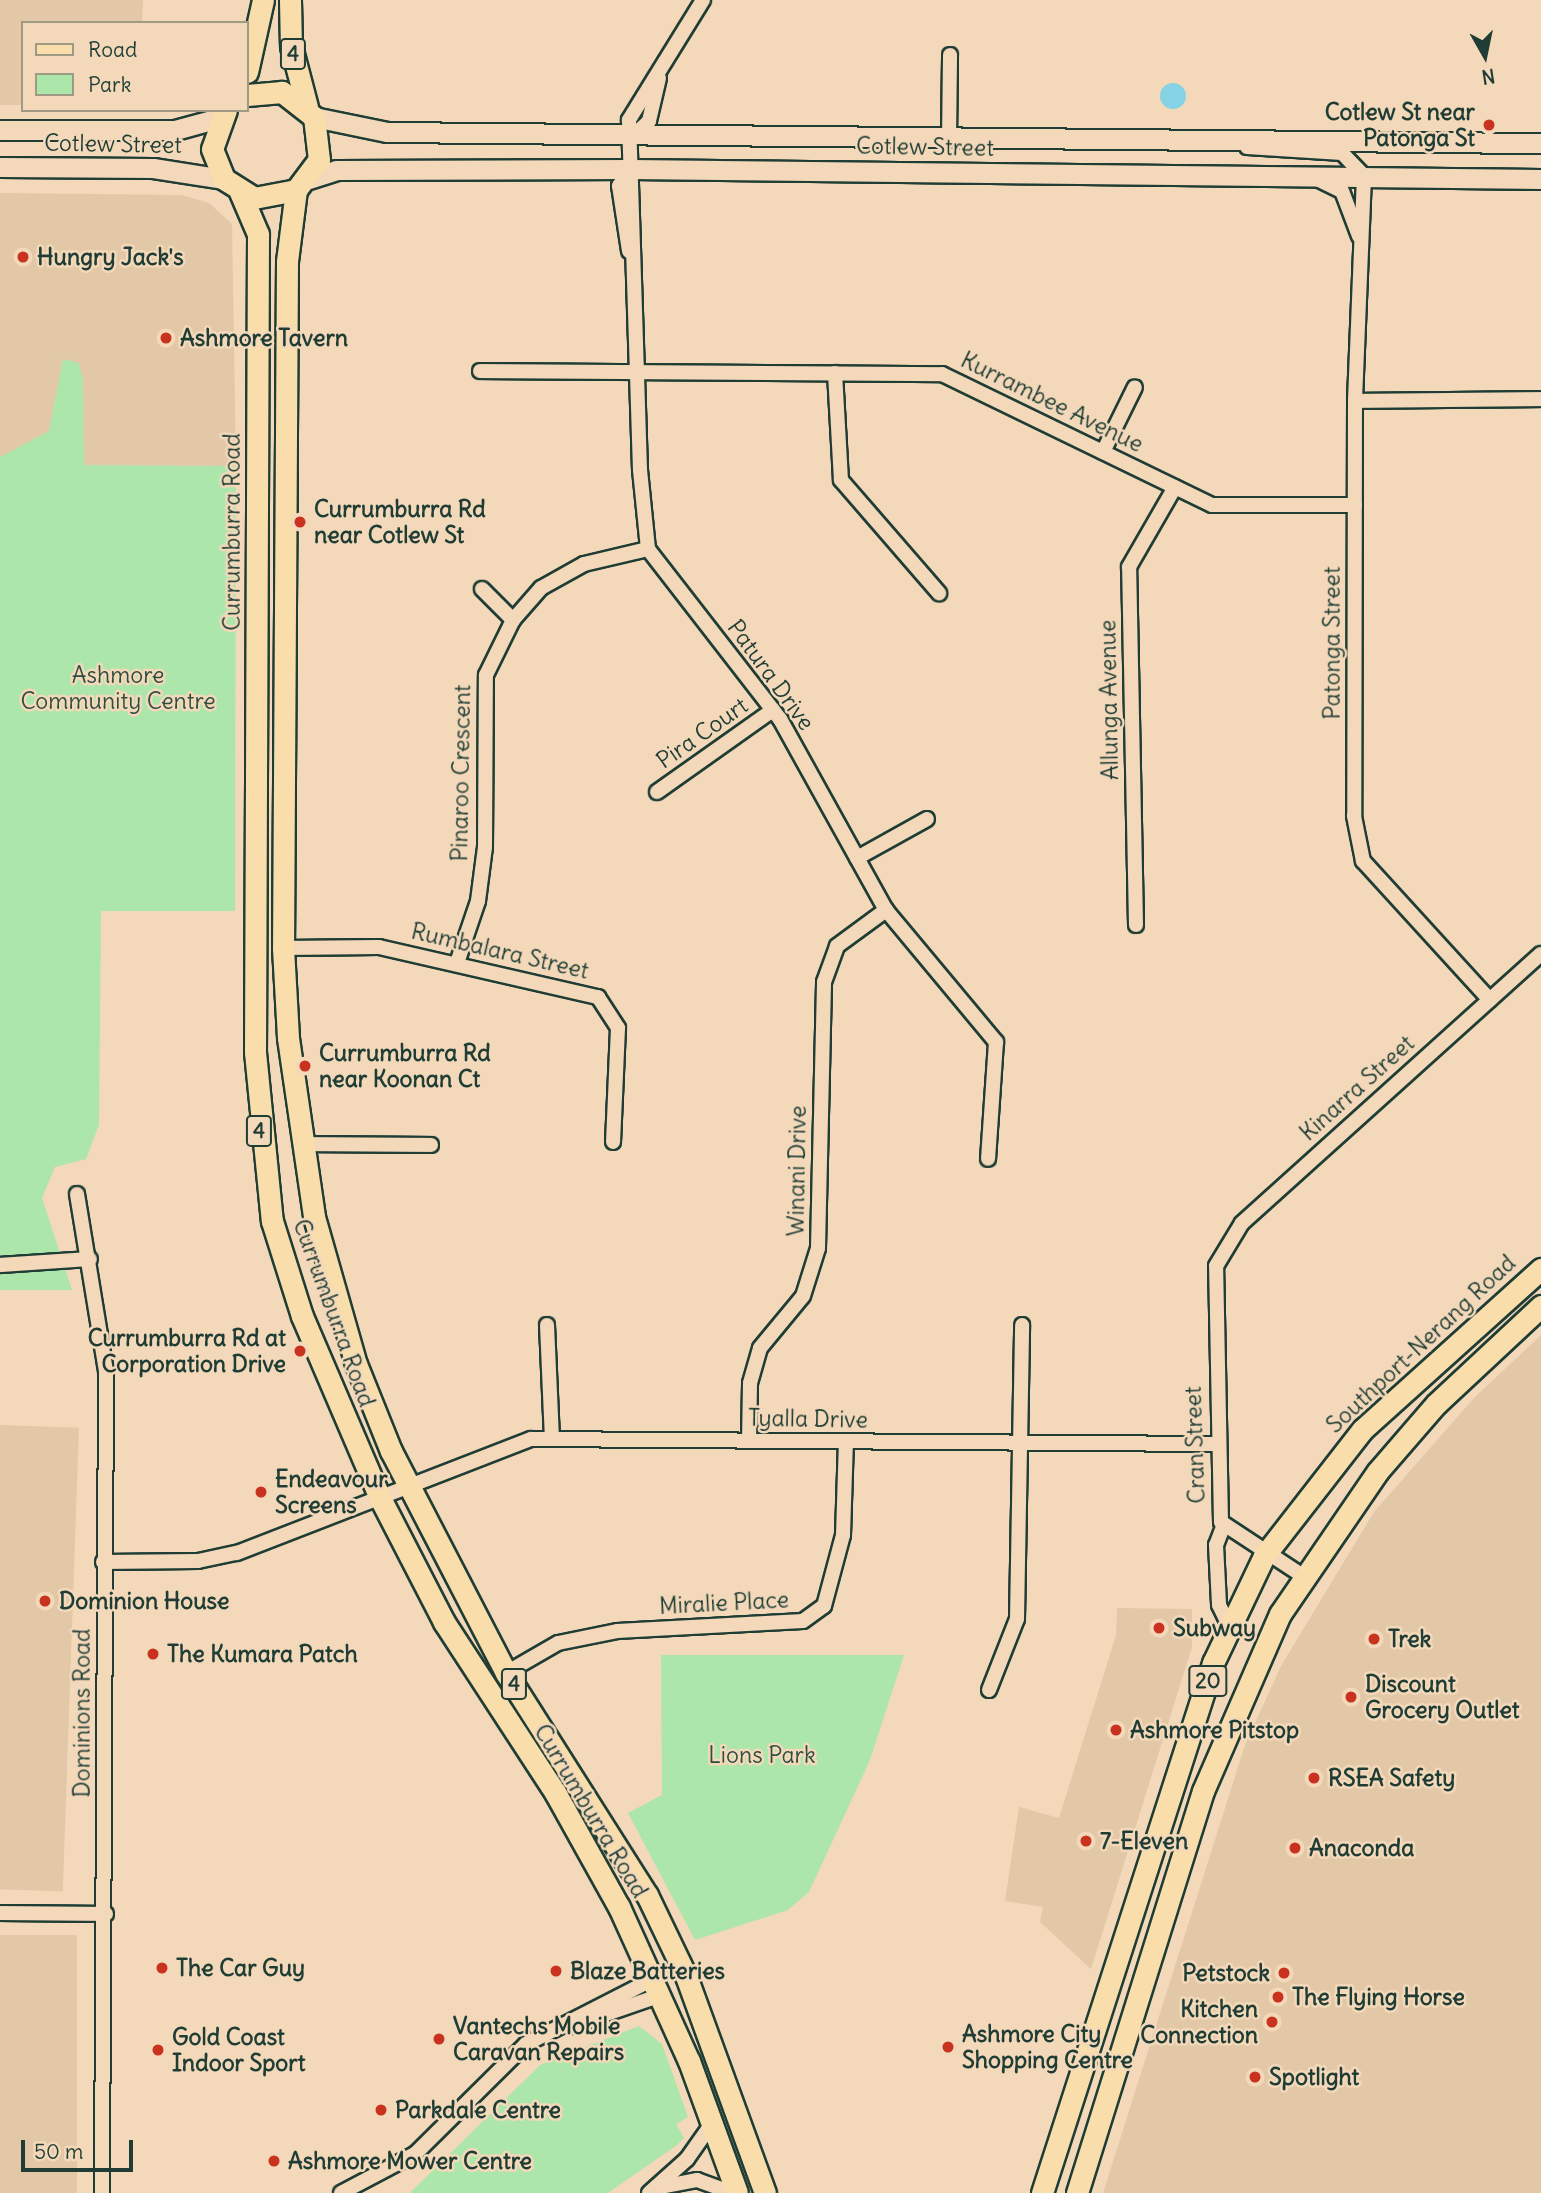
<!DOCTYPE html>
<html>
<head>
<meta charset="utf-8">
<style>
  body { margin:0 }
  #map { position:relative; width:1541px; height:2193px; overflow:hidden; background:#f3d8ba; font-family:Delius,sans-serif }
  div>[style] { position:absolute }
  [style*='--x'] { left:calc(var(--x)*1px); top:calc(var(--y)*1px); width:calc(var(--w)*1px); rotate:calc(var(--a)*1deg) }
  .built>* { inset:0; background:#e3c8a7; transform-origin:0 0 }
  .green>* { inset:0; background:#ade6ab }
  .water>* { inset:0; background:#86d3e6 }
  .round { border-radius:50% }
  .roads { filter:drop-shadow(2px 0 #1f3d34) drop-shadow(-2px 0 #1f3d34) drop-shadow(0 2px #1f3d34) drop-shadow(0 -2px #1f3d34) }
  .minor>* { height:14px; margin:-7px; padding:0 7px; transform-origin:7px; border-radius:7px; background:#f3d8ba }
  .secondary>* { height:19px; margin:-9.5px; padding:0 9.5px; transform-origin:9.5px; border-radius:9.5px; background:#f3d8ba }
  .primary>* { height:21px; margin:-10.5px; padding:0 10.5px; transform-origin:10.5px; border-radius:10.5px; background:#f9deab }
  .dots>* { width:19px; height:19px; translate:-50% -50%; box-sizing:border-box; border:4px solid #f3d8ba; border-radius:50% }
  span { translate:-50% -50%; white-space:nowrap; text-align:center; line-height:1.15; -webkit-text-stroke:5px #f3d8ba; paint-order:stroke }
  .shield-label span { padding:2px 5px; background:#f3d8ba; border:2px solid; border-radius:5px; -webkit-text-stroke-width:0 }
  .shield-label { font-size:21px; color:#1f3d34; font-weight:700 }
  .poi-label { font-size:23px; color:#1f3d34; font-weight:700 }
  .right { translate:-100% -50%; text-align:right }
  .left { translate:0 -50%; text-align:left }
  .street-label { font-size:23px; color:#1f3d34 }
  .park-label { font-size:23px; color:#2d4e40 }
  .legend { position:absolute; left:21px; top:21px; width:228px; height:91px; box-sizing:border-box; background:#f3d8ba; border:2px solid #9e9a84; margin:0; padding:9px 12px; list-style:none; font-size:21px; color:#1f3d34 }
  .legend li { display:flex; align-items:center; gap:14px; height:35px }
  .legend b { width:35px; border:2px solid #9e9a84 }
  .north { position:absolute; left:1450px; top:21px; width:70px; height:70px; -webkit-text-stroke:5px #f3d8ba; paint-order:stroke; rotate:171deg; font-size:19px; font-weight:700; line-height:28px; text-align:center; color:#1f3d34 }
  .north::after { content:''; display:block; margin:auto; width:24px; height:32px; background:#1f3d34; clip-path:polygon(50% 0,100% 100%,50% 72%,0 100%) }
  .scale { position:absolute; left:21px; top:2140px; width:112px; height:32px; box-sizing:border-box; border:4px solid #1f3d34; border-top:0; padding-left:9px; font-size:21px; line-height:24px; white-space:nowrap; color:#1f3d34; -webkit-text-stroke:5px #f3d8ba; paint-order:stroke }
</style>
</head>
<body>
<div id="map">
  <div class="built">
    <i style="clip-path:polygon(0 0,143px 0,142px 23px,23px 23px,23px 105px,0 105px)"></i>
    <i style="clip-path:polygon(0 193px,182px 195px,209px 203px,232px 224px,236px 466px,0 465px)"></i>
    <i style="clip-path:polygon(1541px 1335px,1541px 2193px,1103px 2193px,1245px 1745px,1281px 1666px,1374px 1512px,1474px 1398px)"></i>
    <i style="left:0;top:1425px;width:79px;height:464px;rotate:2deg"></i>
    <i style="clip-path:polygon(1117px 1608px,1192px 1609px,1192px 1647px,1091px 1969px,1040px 1922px,1043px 1907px,1005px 1901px,1019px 1807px,1059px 1818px,1116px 1635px)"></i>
    <i style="left:0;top:1935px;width:77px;height:258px"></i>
  </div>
  <div class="green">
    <i style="clip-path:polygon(63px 359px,79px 363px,83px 380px,84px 465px,236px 466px,235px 911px,101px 911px,99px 1125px,86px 1159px,55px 1167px,42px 1198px,72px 1290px,0 1290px,0 457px,49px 431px)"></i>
    <i style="clip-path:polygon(661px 1655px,904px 1655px,870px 1760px,809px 1892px,788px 1910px,695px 1940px,628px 1813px,662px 1795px)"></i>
    <i style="clip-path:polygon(639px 2026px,662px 2044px,688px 2117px,676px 2124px,684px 2138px,677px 2145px,608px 2193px,410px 2193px,540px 2065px)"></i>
  </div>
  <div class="water">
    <i class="round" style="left:1160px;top:83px;width:26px;height:26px"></i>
  </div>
  <div class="roads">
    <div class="minor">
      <i style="--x:703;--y:0;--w:141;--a:121.7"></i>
      <i style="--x:629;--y:120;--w:350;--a:88.2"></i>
      <i style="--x:640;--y:470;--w:79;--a:84.2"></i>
      <i style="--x:648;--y:549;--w:215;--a:52.2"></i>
      <i style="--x:780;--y:719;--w:218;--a:61"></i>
      <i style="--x:886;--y:910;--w:172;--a:50.2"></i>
      <i style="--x:996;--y:1042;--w:117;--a:93.9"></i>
      <i style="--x:633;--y:136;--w:22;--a:-43"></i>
      <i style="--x:649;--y:121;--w:44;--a:-76.9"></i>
      <i style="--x:949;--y:140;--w:85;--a:-89.3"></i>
      <i style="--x:1247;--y:147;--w:95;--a:3.6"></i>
      <i style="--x:1342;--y:153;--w:32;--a:46"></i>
      <i style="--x:1364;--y:176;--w:225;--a:92.3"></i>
      <i style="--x:1355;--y:401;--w:415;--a:90.1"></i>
      <i style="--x:1354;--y:816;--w:46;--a:78.7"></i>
      <i style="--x:1363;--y:861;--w:188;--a:47.6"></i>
      <i style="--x:1319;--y:180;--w:25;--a:26"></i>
      <i style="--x:1342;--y:191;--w:48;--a:69.3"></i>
      <i style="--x:629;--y:251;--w:66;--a:-98.7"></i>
      <i style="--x:619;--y:186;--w:20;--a:-57"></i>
      <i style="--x:480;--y:371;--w:462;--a:0.4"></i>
      <i style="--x:942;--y:374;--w:300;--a:25.9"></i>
      <i style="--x:1212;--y:505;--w:143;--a:0"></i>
      <i style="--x:835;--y:373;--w:107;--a:86.8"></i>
      <i style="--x:841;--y:480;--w:150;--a:49.1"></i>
      <i style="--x:1355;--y:401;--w:186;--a:-0.6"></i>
      <i style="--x:1103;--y:452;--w:72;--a:-63.8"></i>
      <i style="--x:482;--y:589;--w:44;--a:45"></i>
      <i style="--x:657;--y:792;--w:142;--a:-35.3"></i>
      <i style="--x:857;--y:858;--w:80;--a:-29.1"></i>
      <i style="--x:1136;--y:925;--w:358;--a:-91.1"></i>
      <i style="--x:1129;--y:567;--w:92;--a:-60.1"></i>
      <i style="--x:283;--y:948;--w:96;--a:-0.6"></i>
      <i style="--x:379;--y:947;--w:225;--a:12.9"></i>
      <i style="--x:598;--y:997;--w:37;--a:57"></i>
      <i style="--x:618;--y:1028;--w:114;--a:92.5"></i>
      <i style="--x:457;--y:963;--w:65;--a:-71.3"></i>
      <i style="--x:478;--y:901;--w:54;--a:-82.6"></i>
      <i style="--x:485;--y:847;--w:172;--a:-89.7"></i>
      <i style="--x:486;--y:675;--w:61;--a:-63.9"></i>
      <i style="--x:513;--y:620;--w:43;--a:-48.8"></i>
      <i style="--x:541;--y:588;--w:49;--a:-29.2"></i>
      <i style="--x:584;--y:564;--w:66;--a:-13.2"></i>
      <i style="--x:301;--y:1144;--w:130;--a:0.4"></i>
      <i style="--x:77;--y:1194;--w:179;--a:80.7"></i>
      <i style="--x:106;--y:1371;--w:822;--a:90.28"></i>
      <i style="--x:0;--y:1265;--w:90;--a:-3.8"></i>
      <i style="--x:547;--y:1325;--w:114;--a:87.5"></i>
      <i style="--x:749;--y:1441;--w:58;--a:-89"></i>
      <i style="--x:750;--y:1383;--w:36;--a:-74"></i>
      <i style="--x:760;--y:1348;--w:67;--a:-50.4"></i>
      <i style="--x:803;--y:1296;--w:50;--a:-72.6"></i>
      <i style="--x:818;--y:1248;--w:266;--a:-88.7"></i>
      <i style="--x:824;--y:982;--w:38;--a:-70"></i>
      <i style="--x:837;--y:946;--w:61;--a:-36.3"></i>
      <i style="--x:1223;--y:1527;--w:19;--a:111"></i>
      <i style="--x:1216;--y:1545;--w:60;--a:87.1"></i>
      <i style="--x:1219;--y:1605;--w:25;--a:64"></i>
      <i style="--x:103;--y:1562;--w:95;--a:-0.6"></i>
      <i style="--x:198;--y:1561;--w:40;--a:-12"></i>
      <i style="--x:237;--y:1553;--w:315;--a:-21.2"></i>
      <i style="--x:531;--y:1439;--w:685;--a:0.42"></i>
      <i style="--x:1303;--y:1576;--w:98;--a:-146.6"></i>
      <i style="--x:1221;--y:1522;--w:256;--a:-91.1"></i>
      <i style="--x:1216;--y:1266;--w:50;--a:-58.8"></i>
      <i style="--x:1242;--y:1223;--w:402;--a:-42"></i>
      <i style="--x:506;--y:1673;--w:60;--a:-30"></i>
      <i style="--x:558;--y:1643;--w:60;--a:-11.5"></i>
      <i style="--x:617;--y:1631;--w:186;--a:-3.1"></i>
      <i style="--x:803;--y:1621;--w:26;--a:-36"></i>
      <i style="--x:824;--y:1606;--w:73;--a:-75"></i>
      <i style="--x:843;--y:1535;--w:93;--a:-88.2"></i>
      <i style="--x:989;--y:1690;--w:76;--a:-68.5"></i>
      <i style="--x:1017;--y:1619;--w:294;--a:-89"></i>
      <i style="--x:0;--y:1913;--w:106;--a:0.5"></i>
      <i style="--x:571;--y:2026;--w:95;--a:-19"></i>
      <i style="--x:661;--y:2187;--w:37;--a:-11"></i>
      <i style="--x:697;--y:2180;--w:38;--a:20"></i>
      <i style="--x:341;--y:2193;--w:84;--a:-27.8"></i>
      <i style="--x:415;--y:2154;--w:156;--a:-44.7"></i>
      <i style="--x:526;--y:2044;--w:143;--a:-27.1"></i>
      <i style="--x:649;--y:2193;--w:51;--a:-41.8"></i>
      <i style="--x:687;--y:2159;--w:45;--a:-54.9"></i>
    </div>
    <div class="secondary">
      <i style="--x:314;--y:117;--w:75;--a:11.6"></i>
      <i style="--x:387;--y:132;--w:1154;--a:0.55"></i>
      <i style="--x:0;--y:130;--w:175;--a:0"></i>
      <i style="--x:175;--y:130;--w:46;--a:-15.3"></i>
      <i style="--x:0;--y:167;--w:153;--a:0.4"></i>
      <i style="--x:153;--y:168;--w:72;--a:8.8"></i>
      <i style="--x:309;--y:179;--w:28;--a:-18"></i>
      <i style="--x:336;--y:170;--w:294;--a:-0.2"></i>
      <i style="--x:630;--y:169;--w:911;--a:0.63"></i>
    </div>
    <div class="primary">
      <i style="--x:290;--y:0;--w:46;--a:88.8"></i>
      <i style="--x:291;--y:46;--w:63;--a:75.3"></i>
      <i style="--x:247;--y:72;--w:74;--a:-77.5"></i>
      <i style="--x:226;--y:110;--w:41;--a:109.7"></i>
      <i style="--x:212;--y:149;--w:32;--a:68"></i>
      <i style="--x:224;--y:179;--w:36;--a:32"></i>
      <i style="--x:254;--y:198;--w:43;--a:-10.8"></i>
      <i style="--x:296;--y:190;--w:38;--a:-53"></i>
      <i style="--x:319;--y:160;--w:43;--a:-96.6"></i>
      <i style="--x:314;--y:117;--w:41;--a:-142"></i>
      <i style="--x:282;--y:92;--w:35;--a:175"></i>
      <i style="--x:296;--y:190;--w:72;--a:97.2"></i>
      <i style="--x:287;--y:261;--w:687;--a:90.33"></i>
      <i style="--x:283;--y:948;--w:90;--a:86.8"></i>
      <i style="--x:288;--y:1038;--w:181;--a:81.7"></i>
      <i style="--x:314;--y:1217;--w:153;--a:74.1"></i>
      <i style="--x:356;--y:1364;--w:94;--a:68.1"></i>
      <i style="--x:391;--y:1451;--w:250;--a:62.6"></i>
      <i style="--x:506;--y:1673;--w:263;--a:57.6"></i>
      <i style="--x:647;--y:1895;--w:90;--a:64.3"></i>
      <i style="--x:686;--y:1976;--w:231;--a:70"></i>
      <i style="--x:240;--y:192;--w:46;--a:66.8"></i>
      <i style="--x:258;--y:234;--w:818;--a:90.21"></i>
      <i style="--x:255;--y:1052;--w:170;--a:84.3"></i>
      <i style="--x:272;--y:1221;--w:100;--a:72.5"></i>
      <i style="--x:302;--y:1316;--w:196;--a:66.8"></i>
      <i style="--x:379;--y:1496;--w:142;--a:62.7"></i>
      <i style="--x:444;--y:1622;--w:205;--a:56.9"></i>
      <i style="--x:556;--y:1794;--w:129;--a:60.9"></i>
      <i style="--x:619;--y:1907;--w:169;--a:65.6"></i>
      <i style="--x:689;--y:2061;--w:140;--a:70"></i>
      <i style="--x:1042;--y:2193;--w:557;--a:-72.12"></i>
      <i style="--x:1213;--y:1663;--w:119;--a:-64.5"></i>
      <i style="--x:1264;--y:1556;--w:160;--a:-52.1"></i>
      <i style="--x:1362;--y:1430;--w:241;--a:-42"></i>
      <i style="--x:1077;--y:2193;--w:421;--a:-72.6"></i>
      <i style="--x:1203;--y:1791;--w:193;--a:-66.5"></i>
      <i style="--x:1280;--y:1614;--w:173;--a:-55.6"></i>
      <i style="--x:1378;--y:1471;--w:89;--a:-49.1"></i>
      <i style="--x:1436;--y:1404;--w:144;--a:-43"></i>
    </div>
  </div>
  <div class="dots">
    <i style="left:1489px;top:125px;background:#c8321e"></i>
    <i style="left:23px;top:257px;background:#c8321e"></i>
    <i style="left:166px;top:338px;background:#c8321e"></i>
    <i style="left:300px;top:522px;background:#c8321e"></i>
    <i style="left:305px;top:1066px;background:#c8321e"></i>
    <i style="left:300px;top:1351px;background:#c8321e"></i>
    <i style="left:261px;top:1492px;background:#c8321e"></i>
    <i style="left:45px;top:1601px;background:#c8321e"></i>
    <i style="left:1159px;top:1628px;background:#c8321e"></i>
    <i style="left:1374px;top:1639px;background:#c8321e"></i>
    <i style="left:153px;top:1654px;background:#c8321e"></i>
    <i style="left:1351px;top:1697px;background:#c8321e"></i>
    <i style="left:1116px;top:1730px;background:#c8321e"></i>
    <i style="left:1314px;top:1778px;background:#c8321e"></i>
    <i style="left:1086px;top:1841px;background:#c8321e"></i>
    <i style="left:1295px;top:1848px;background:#c8321e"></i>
    <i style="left:162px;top:1968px;background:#c8321e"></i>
    <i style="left:556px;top:1971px;background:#c8321e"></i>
    <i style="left:1284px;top:1973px;background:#c8321e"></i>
    <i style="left:1278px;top:1997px;background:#c8321e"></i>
    <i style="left:1272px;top:2022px;background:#c8321e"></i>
    <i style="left:439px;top:2039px;background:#c8321e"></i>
    <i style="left:948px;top:2047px;background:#c8321e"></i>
    <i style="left:158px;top:2050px;background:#c8321e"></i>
    <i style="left:1255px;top:2077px;background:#c8321e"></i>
    <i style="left:381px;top:2110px;background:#c8321e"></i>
    <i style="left:274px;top:2161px;background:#c8321e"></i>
  </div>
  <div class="shield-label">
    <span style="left:293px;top:54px">4</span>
    <span style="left:259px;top:1131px">4</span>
    <span style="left:1208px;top:1681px">20</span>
    <span style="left:514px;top:1684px">4</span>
  </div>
  <div class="poi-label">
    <span class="right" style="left:1475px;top:125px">Cotlew St near<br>Patonga St</span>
    <span class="left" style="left:37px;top:257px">Hungry Jack's</span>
    <span class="left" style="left:180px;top:338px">Ashmore Tavern</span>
    <span class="left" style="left:314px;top:522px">Currumburra Rd<br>near Cotlew St</span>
    <span class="left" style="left:319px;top:1066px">Currumburra Rd<br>near Koonan Ct</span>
    <span class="right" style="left:286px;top:1351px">Currumburra Rd at<br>Corporation Drive</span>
    <span class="left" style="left:275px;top:1492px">Endeavour<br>Screens</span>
    <span class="left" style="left:59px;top:1601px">Dominion House</span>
    <span class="left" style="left:1173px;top:1628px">Subway</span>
    <span class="left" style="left:1388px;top:1639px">Trek</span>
    <span class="left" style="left:167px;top:1654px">The Kumara Patch</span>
    <span class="left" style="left:1365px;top:1697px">Discount<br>Grocery Outlet</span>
    <span class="left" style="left:1130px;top:1730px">Ashmore Pitstop</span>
    <span class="left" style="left:1328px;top:1778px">RSEA Safety</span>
    <span class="left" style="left:1100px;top:1841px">7-Eleven</span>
    <span class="left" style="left:1309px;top:1848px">Anaconda</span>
    <span class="left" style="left:176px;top:1968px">The Car Guy</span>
    <span class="left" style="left:570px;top:1971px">Blaze Batteries</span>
    <span class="right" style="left:1270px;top:1973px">Petstock</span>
    <span class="left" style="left:1292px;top:1997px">The Flying Horse</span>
    <span class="right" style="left:1258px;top:2022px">Kitchen<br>Connection</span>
    <span class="left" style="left:453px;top:2039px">Vantechs Mobile<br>Caravan Repairs</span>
    <span class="left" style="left:962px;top:2047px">Ashmore City<br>Shopping Centre</span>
    <span class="left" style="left:172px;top:2050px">Gold Coast<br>Indoor Sport</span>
    <span class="left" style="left:1269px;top:2077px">Spotlight</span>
    <span class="left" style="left:395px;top:2110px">Parkdale Centre</span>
    <span class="left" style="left:288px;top:2161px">Ashmore Mower Centre</span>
  </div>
  <div class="street-label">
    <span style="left:113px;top:144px;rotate:1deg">Cotlew Street</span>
    <span style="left:925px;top:147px;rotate:1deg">Cotlew Street</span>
    <span style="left:1052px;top:402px;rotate:26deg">Kurrambee Avenue</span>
    <span style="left:232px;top:532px;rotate:-90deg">Currumburra Road</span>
    <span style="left:1332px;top:643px;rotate:-90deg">Patonga Street</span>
    <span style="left:771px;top:675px;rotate:54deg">Patura Drive</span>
    <span style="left:1109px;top:700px;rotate:-91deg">Allunga Avenue</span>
    <span style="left:702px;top:733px;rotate:-35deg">Pira Court</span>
    <span style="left:461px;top:773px;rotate:-89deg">Pinaroo Crescent</span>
    <span style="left:500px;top:951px;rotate:13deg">Rumbalara Street</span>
    <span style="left:1357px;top:1088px;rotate:-42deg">Kinarra Street</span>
    <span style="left:797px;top:1171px;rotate:-89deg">Winani Drive</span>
    <span style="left:334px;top:1313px;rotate:70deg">Currumburra Road</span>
    <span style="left:1421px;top:1344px;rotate:-43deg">Southport-Nerang Road</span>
    <span style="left:808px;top:1419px;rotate:1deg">Tyalla Drive</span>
    <span style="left:1195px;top:1445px;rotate:-92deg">Cran Street</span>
    <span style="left:724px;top:1603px;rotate:-3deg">Miralie Place</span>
    <span style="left:82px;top:1713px;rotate:-90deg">Dominions Road</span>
    <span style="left:591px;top:1811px;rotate:59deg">Currumburra Road</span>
  </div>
  <div class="park-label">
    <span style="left:118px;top:688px">Ashmore<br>Community Centre</span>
    <span style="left:762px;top:1755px">Lions Park</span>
  </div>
  <ul class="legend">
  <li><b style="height:9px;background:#f9deab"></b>Road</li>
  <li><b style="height:19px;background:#ade6ab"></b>Park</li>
  </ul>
  <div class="north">N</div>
  <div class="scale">50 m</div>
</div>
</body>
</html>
